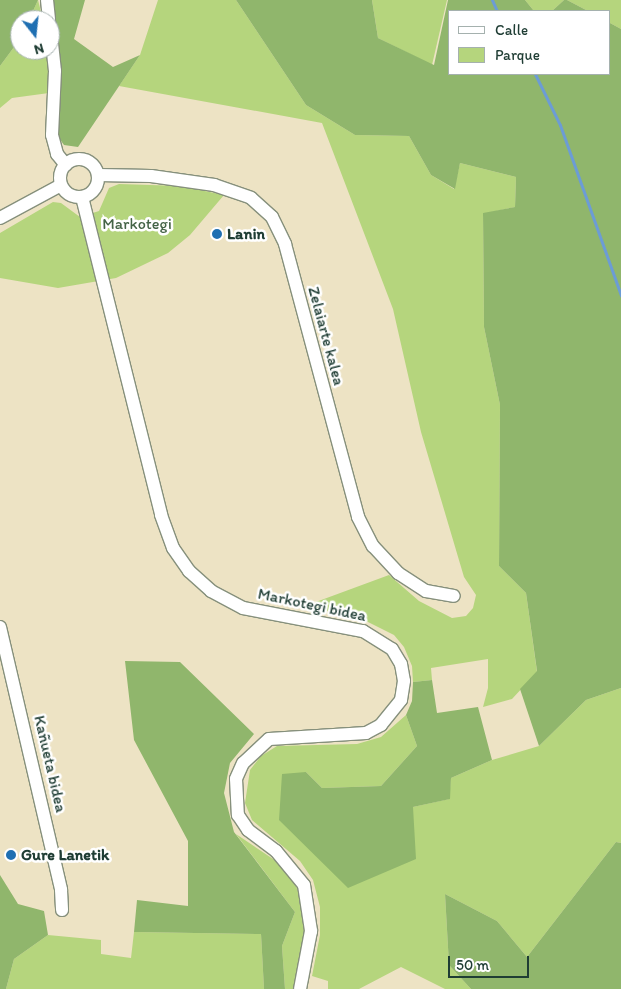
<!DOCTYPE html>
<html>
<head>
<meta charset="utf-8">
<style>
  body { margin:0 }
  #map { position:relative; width:621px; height:989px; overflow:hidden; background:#ede3c4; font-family:Itim,sans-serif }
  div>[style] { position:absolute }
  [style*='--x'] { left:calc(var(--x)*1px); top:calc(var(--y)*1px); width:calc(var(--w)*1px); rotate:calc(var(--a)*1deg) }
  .green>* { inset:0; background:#b5d57d }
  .forest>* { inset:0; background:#90b66c }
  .stream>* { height:3px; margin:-1.5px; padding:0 1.5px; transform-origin:1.5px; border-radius:1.5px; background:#6c9cd5 }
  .roads { filter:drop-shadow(1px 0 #86907c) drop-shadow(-1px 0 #86907c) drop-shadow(0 1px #86907c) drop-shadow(0 -1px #86907c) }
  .minor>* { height:12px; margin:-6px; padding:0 6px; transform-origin:6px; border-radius:6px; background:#fff }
  .minor>.ring { margin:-6px; padding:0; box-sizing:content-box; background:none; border:12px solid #fff; border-radius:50% }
  .dots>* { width:14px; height:14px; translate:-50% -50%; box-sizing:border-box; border:2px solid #fff; border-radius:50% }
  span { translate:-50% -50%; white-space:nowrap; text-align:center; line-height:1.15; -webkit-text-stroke:5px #fff; paint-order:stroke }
  .park-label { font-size:16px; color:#446346 }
  .poi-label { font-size:16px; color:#1f3d34; font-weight:700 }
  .left { translate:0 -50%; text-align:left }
  .street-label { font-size:16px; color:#1f3d34 }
  .legend { position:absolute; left:448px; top:10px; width:162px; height:65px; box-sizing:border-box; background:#fff; border:1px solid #a5b1ae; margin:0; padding:6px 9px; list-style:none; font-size:15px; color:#1f3d34 }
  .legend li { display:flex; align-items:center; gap:10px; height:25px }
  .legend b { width:25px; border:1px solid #a5b1ae }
  .north { position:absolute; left:10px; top:10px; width:50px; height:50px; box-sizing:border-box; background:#fff; border:1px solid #a5b1ae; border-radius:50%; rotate:164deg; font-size:14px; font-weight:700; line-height:20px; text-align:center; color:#1f3d34 }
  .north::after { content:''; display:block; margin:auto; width:18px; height:22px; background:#1f6fb2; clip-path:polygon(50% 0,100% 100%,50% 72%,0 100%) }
  .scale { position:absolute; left:448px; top:956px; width:81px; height:22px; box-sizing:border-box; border:2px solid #1f3d34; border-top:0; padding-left:6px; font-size:15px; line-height:18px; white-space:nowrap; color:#1f3d34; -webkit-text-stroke:4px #fff; paint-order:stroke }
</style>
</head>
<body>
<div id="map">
  <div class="green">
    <i style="clip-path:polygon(38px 0,43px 20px,29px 20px)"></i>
    <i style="clip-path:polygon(158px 0,236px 0,306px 105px,355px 135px,409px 136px,431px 175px,454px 189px,460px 163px,516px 177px,515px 207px,483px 214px,484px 327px,500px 405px,499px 566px,526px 593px,537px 672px,512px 699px,483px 707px,488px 688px,488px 659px,431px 668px,432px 680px,413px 682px,412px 666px,404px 647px,394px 635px,358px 617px,305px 606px,389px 575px,419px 601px,452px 618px,466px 616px,473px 608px,476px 595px,464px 577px,421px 432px,393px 309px,322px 123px,119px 86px,140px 55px)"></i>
    <i style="clip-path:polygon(372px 0,447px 0,432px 65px,378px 38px)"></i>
    <i style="clip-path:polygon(525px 0,564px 0,552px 11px,534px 11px)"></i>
    <i style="clip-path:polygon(567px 0,621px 0,621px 29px,610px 23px,610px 11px,588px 11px)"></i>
    <i style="clip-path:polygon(20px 39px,20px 50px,47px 50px,49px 93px,12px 98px,0 108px,0 66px)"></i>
    <i style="clip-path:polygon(119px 184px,181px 186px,224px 195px,190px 235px,168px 253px,116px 278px,58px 288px,0 278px,0 233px,53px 202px,61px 203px,80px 217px,99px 211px,109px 188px)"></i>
    <i style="clip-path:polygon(621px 688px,621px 843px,616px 842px,527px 957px,497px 921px,445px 894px,449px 965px,471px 989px,445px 989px,401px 967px,359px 989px,328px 989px,328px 981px,312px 976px,320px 935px,320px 907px,313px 880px,300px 861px,252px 820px,245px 803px,250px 770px,261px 756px,277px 746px,357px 744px,381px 737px,406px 715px,417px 746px,381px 786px,322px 788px,306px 772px,279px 820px,413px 807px,449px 799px,451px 778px,492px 760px,539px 746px,586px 700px)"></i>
    <i style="clip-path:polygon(236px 834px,279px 863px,295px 883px,305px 911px,304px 938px,294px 989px,285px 989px,282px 946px,295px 912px)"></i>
    <i style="clip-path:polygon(134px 932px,261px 934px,264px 989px,6px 989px,14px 959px,48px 935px,101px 940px,101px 954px,131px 958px)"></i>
  </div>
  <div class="forest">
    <i style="clip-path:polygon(0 0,38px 0,29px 20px,20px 20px,20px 39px,0 66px)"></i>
    <i style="clip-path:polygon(53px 0,85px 0,74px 39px,113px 67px,140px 55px,78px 147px,64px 145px,56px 134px)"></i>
    <i style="clip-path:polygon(236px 0,372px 0,378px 38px,434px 65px,448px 0,525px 0,534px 11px,450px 11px,450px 74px,610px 74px,610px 23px,621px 29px,621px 688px,586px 700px,539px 746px,520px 689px,537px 671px,526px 593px,499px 566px,500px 405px,484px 327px,483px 213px,515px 207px,516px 177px,460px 163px,455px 189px,431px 175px,409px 136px,355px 135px,306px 105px)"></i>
    <i style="clip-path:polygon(564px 0,567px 0,588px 11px,552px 11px)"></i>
    <i style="clip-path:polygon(125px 661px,180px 662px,254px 734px,230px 763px,224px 793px,234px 832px,295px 912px,282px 946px,285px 989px,264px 989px,261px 934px,134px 932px,137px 900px,188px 906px,188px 841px,134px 740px)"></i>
    <i style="clip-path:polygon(432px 680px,437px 713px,478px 707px,492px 760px,451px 778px,450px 799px,413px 807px,416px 859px,348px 888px,279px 820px,282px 774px,306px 772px,322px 788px,381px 786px,417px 746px,406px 715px,412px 701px,413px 682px)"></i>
    <i style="clip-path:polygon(616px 842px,621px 843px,621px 989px,471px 989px,449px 965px,445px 894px,497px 921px,527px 957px)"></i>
    <i style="clip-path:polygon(0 875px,18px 904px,44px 911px,48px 935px,14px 959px,6px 989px,0 989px)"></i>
  </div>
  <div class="stream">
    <i style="--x:492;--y:0;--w:12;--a:66"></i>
    <i style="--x:535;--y:74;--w:57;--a:63.9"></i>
    <i style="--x:560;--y:125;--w:181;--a:70.3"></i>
  </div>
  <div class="roads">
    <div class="minor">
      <i style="--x:47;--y:0;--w:20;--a:84"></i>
      <i style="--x:50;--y:25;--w:46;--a:83.8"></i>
      <i style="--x:55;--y:71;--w:64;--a:92.7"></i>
      <i style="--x:52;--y:135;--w:20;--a:75"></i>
      <i style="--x:57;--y:154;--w:14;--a:51"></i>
      <i class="ring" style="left:60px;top:159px;width:26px;height:26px"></i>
      <i style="--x:98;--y:175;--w:53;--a:1.1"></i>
      <i style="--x:151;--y:176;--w:64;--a:8.1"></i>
      <i style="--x:214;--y:185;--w:39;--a:19"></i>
      <i style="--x:251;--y:198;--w:28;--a:42"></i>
      <i style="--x:272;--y:217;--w:30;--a:64"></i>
      <i style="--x:285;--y:244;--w:283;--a:75"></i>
      <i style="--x:358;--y:517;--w:33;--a:63"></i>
      <i style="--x:373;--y:546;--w:37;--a:47"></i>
      <i style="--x:398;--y:573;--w:33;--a:33"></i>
      <i style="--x:426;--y:591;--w:28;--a:10"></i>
      <i style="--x:82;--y:197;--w:328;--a:76"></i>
      <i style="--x:161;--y:515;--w:35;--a:70"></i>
      <i style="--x:173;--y:548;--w:28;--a:55"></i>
      <i style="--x:189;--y:571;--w:30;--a:42"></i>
      <i style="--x:211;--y:591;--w:36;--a:28"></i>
      <i style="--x:243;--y:608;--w:122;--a:10.9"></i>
      <i style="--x:363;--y:631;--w:34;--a:32"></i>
      <i style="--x:392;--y:649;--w:17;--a:59"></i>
      <i style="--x:401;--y:664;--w:17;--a:80"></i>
      <i style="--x:404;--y:681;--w:19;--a:99"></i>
      <i style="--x:401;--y:700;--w:32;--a:129"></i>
      <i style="--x:381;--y:725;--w:17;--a:152"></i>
      <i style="--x:366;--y:733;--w:97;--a:176.5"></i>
      <i style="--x:269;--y:739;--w:35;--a:137"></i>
      <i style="--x:243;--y:763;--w:17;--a:114"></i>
      <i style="--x:236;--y:779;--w:36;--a:87"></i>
      <i style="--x:238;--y:815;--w:18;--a:56"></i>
      <i style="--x:248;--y:830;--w:35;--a:37"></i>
      <i style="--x:276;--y:851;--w:44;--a:50.5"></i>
      <i style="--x:304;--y:885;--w:47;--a:81.3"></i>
      <i style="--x:311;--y:931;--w:59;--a:100.7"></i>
      <i style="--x:0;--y:218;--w:69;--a:-28.4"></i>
      <i style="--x:0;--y:627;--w:270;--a:76.9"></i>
      <i style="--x:61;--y:890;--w:20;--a:87"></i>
    </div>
  </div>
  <div class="dots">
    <i style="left:217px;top:234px;background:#1f6fb2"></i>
    <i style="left:11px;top:855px;background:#1f6fb2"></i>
  </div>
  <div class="park-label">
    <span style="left:137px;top:224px">Markotegi</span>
  </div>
  <div class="poi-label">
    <span class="left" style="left:227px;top:234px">Lanin</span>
    <span class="left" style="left:21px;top:855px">Gure Lanetik</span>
  </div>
  <div class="street-label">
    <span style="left:326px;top:336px;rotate:75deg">Zelaiarte kalea</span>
    <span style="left:312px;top:605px;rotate:12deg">Markotegi bidea</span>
    <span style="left:50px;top:764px;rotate:77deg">Kañueta bidea</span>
  </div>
  <ul class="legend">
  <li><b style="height:6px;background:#fff"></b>Calle</li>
  <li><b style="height:14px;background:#b5d57d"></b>Parque</li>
  </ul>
  <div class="north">N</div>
  <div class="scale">50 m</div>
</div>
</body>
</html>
